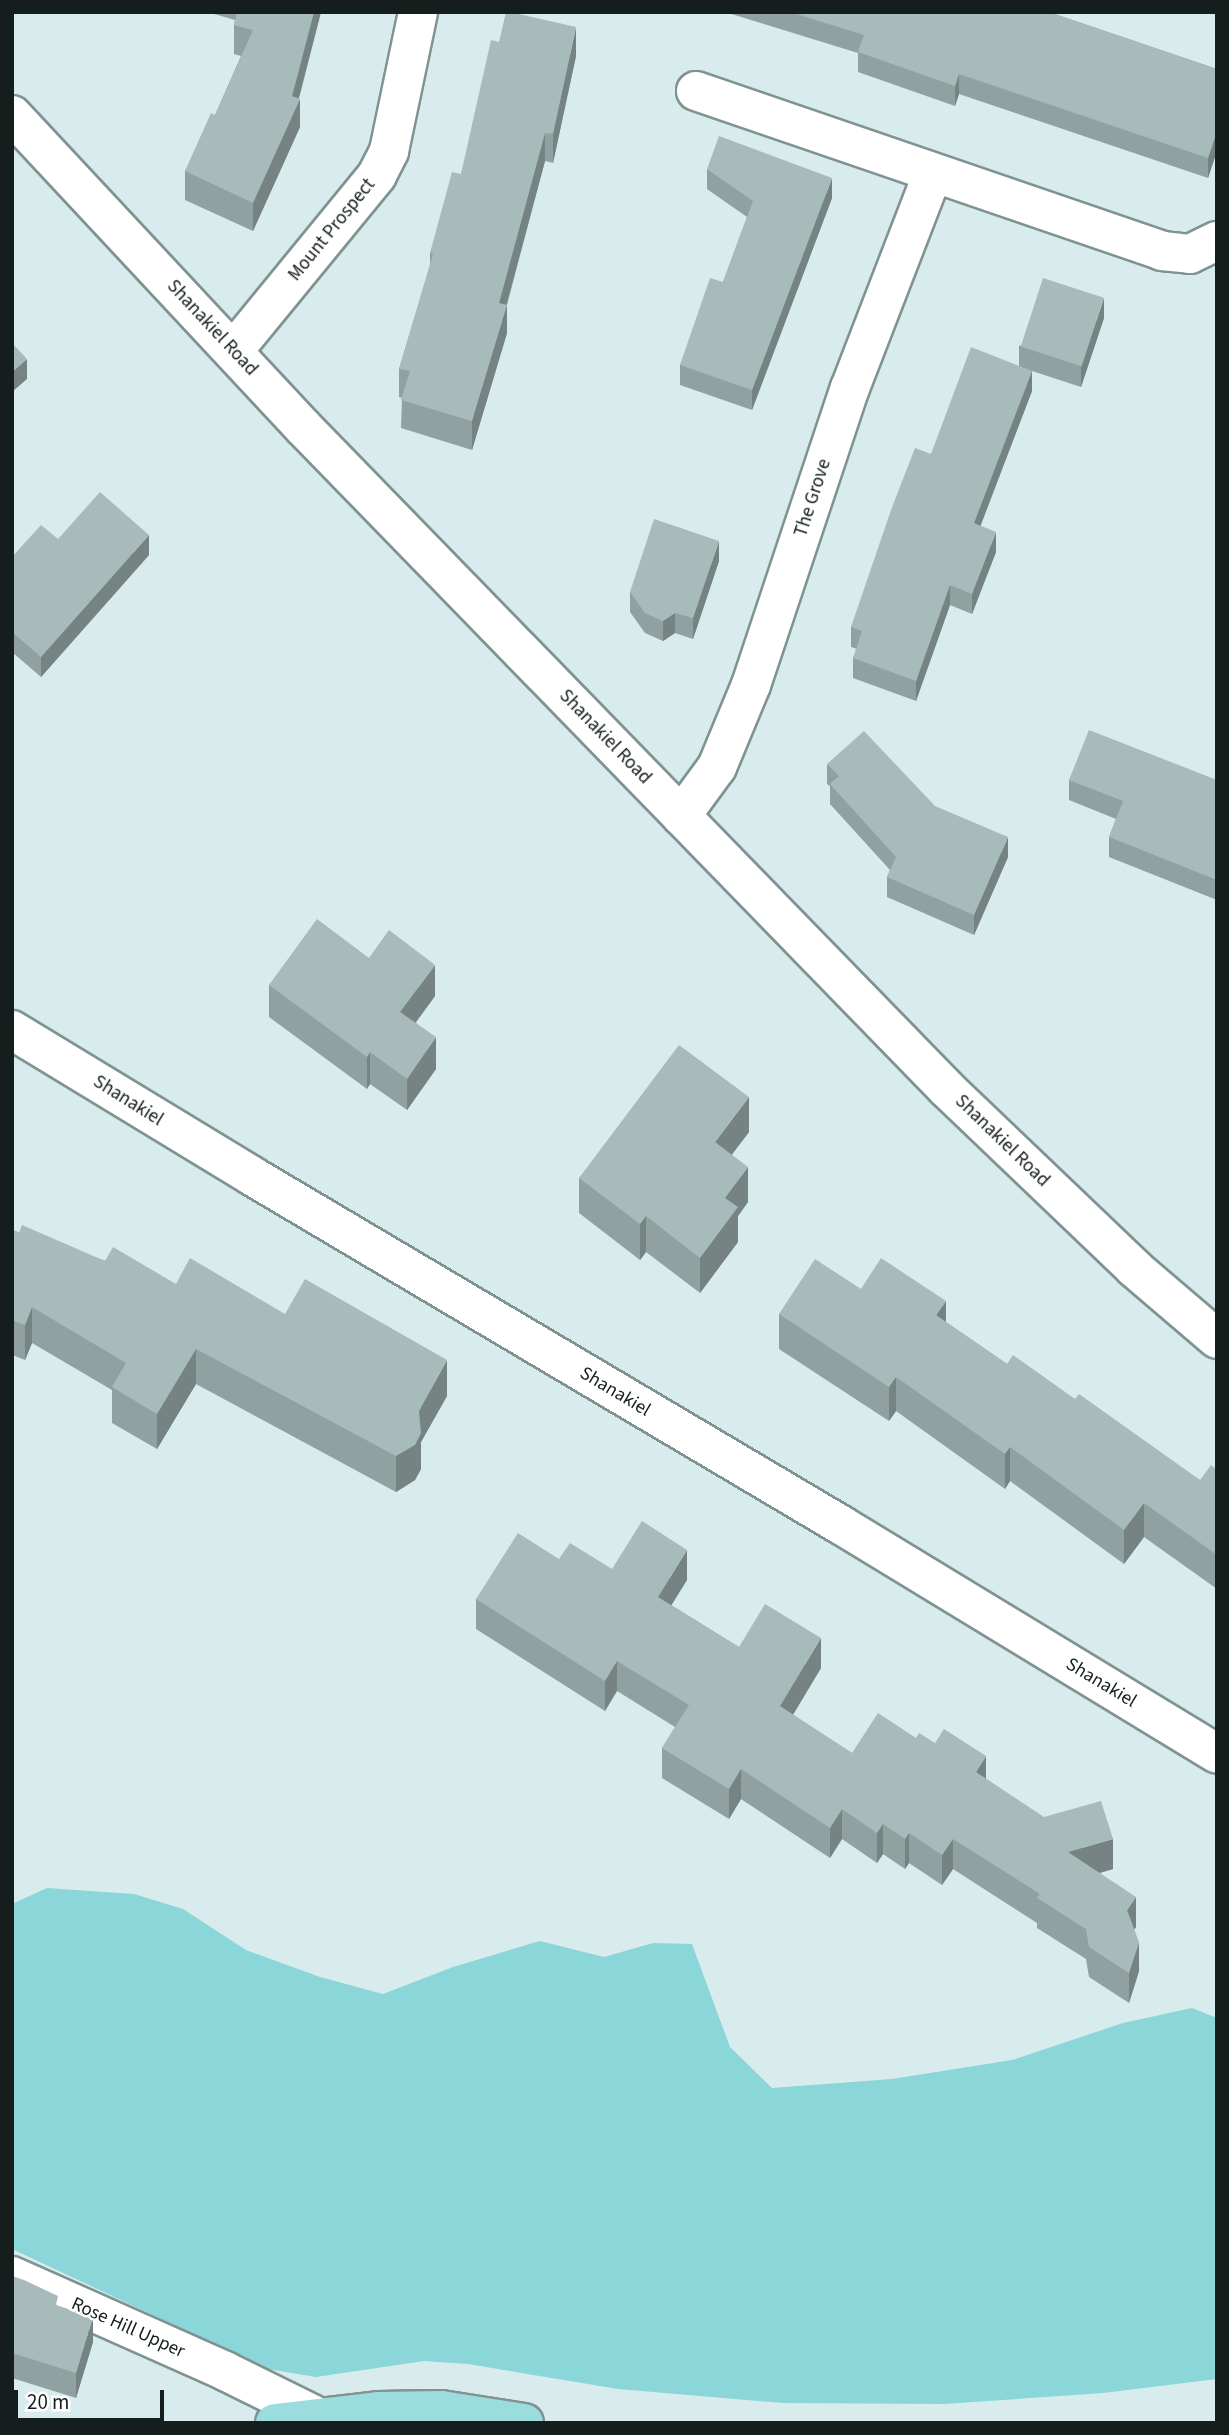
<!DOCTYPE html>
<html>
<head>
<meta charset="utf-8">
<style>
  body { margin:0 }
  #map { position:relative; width:1229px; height:2435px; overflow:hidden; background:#d8eced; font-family:"Source Sans 3",sans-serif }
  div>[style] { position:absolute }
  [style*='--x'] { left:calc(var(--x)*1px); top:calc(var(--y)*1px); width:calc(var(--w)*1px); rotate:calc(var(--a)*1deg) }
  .green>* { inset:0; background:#8bd6d8 }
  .roads { filter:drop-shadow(2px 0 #809393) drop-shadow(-2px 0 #809393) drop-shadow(0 2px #809393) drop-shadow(0 -2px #809393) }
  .minor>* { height:38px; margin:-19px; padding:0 19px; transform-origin:19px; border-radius:19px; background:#fff }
  .major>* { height:38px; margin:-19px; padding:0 19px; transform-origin:19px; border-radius:19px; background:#9bdcde }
  .wall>* { inset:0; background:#90a1a1 }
  .shaded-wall>* { inset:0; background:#768383 }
  .building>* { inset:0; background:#a8bbbb; transform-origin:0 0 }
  span { translate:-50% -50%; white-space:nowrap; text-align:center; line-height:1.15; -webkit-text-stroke:5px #fff; paint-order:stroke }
  .street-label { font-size:19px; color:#151d1d }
  .frame { position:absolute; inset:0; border:14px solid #151d1d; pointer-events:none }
  .scale { position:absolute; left:14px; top:2390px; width:150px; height:32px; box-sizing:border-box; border:4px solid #151d1d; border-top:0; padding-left:9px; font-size:21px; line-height:24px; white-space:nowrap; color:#151d1d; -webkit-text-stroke:5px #fff; paint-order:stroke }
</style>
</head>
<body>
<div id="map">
  <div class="green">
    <i style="clip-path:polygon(47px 1888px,134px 1894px,183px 1909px,246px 1950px,320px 1977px,383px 1994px,453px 1967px,540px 1941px,604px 1957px,653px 1943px,692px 1944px,730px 2047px,772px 2088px,892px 2079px,1012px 2060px,1123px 2023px,1192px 2008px,1217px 2018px,1217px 2379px,1103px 2393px,944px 2404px,783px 2403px,618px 2389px,468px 2364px,424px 2361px,316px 2377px,268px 2369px,12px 2249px,12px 1904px)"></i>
  </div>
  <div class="roads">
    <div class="minor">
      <i style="--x:696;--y:91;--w:493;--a:18.9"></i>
      <i style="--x:1162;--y:251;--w:28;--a:6"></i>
      <i style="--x:1190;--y:254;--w:30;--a:-26"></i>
      <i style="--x:12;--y:115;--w:427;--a:47"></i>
      <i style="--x:303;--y:427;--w:924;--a:45.79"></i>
      <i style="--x:947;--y:1089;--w:259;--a:43.7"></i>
      <i style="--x:1134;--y:1268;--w:109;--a:40.5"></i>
      <i style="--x:234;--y:350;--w:226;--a:-50.7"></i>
      <i style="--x:377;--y:175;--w:27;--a:-63"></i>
      <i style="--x:389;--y:151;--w:142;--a:-78.2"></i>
      <i style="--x:681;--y:816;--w:61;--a:-53.7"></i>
      <i style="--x:717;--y:767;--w:89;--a:-67.5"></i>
      <i style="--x:751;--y:685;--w:313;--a:-71.6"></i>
      <i style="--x:850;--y:388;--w:230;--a:-68.9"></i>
      <i style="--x:12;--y:1030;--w:281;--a:31.3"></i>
      <i style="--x:252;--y:1176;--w:685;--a:30.65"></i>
      <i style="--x:841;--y:1525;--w:440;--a:31.3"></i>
      <i style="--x:12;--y:2276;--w:233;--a:24"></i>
      <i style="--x:225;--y:2371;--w:104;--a:26.3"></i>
    </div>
    <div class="major">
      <i style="--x:275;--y:2423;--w:104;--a:-6.6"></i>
      <i style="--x:378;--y:2411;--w:63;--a:-0.9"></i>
      <i style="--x:441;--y:2410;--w:84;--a:8.9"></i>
    </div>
  </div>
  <div class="wall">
    <i style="clip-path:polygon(214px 12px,321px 12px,299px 99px,300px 127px,253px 231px,185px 200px,185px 171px,215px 115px,241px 56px,234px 54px,234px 25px,235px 20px,214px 14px)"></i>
    <i style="clip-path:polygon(725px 12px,1049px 12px,1217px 69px,1217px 151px,1208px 178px,959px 94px,955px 106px,858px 72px,858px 53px)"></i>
    <i style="clip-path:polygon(499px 42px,576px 56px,553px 163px,545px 161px,507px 305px,507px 333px,472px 450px,401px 428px,402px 398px,399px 397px,399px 369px,430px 266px,430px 253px,461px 174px)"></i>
    <i style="clip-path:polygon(707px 169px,832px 198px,752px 410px,680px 385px,680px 365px,723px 282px,747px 217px,707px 189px)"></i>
    <i style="clip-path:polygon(1104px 318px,1081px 387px,1032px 371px,1032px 391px,980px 526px,996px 552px,972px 614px,950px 605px,916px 701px,853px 678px,853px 658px,857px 649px,851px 647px,851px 627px,931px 454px,1019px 366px,1019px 346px)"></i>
    <i style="clip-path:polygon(58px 539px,149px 555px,41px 677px,12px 652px,12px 557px)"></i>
    <i style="clip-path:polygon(719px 561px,693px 639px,675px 633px,663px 641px,645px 633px,630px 612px,630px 592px)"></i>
    <i style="clip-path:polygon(827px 764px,1008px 857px,974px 935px,887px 897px,887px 877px,890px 870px,830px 804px,830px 786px,827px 784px)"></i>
    <i style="clip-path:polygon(1069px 780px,1217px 780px,1217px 900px,1109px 857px,1109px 837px,1116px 819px,1069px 800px)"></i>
    <i style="clip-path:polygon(369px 958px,435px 996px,416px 1022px,436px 1069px,407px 1110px,370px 1084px,367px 1089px,269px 1017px,269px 985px)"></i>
    <i style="clip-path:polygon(749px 1132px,732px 1154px,748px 1202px,738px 1216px,738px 1242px,700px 1293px,646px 1252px,640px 1260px,579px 1213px,579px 1178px)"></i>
    <i style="clip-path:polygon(12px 1230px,176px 1284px,285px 1314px,447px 1396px,421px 1442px,421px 1469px,415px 1480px,396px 1492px,196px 1384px,157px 1449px,112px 1423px,112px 1390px,32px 1343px,25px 1360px,12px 1355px)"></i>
    <i style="clip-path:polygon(779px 1314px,946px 1322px,1007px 1364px,1075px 1399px,1200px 1480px,1217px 1470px,1217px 1589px,1144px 1537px,1124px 1564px,1010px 1481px,1005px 1489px,896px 1411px,889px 1421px,779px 1349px)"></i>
    <i style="clip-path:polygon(559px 1559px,612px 1569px,687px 1580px,671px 1605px,739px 1647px,821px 1668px,793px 1715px,852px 1753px,916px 1738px,986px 1779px,1113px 1869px,1100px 1873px,1136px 1927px,1134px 1929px,1139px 1971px,1129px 2003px,1089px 1977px,1086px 1959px,1037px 1928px,1037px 1923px,953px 1869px,942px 1885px,909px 1863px,905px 1869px,883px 1854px,877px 1863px,842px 1839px,830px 1858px,741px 1799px,729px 1819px,662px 1778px,662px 1748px,675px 1727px,617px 1691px,605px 1711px,476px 1629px,476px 1599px)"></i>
    <i style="clip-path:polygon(12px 2276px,58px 2306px,93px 2342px,76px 2398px,12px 2378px)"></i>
  </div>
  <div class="shaded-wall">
    <i style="clip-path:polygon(314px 12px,321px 12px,297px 104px,300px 99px,300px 127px,253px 231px,253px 203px,292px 96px)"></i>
    <i style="clip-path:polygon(576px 27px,576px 56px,553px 163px,553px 134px)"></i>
    <i style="clip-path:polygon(959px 74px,959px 94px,955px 106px,955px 86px)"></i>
    <i style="clip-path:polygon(1217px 131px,1217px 151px,1208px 178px,1208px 158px)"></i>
    <i style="clip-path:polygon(545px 133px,545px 161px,503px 317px,507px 305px,507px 333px,472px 450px,472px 421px,499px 303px)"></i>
    <i style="clip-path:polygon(832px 178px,832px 198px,752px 410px,752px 390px)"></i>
    <i style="clip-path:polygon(1104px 298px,1104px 318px,1081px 387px,1081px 367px)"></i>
    <i style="clip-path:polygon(27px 359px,27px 379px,12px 392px,12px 372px)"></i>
    <i style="clip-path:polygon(1032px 371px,1032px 391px,974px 543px,974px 523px)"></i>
    <i style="clip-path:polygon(996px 532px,996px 552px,972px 614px,972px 594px)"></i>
    <i style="clip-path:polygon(149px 535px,149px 555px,41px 677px,41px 657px)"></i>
    <i style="clip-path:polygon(719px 541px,719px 561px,693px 639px,693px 618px)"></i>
    <i style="clip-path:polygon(950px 585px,950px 605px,916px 701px,916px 681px)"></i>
    <i style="clip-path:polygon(675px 613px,675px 633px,663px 641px,663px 621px)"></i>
    <i style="clip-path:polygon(1008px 837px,1008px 857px,974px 935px,974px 915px)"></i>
    <i style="clip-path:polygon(435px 965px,435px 996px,400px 1044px,400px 1012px)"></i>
    <i style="clip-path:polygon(436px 1037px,436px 1069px,407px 1110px,407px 1079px)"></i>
    <i style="clip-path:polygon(370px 1052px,370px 1084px,367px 1089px,367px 1057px)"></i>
    <i style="clip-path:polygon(749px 1097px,749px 1132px,715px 1177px,715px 1142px)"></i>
    <i style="clip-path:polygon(748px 1167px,748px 1202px,738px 1216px,738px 1242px,700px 1293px,700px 1258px,725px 1198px)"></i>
    <i style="clip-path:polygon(646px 1216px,646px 1252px,640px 1260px,640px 1224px)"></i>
    <i style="clip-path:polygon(946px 1301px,946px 1335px,936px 1315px)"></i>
    <i style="clip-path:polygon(32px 1307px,32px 1343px,25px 1360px,25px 1325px)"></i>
    <i style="clip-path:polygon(196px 1349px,196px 1384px,157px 1449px,157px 1414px)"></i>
    <i style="clip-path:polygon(447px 1360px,447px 1396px,421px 1442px,421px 1469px,415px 1480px,396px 1492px,396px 1456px,419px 1411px)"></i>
    <i style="clip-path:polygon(896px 1377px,896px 1411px,889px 1421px,889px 1387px)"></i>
    <i style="clip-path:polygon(1010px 1447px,1010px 1481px,1005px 1489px,1005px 1454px)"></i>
    <i style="clip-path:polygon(1144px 1503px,1144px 1537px,1124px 1564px,1124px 1530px)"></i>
    <i style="clip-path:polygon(687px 1550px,687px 1580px,658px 1627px,658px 1597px)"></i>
    <i style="clip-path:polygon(821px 1638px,821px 1668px,780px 1736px,780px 1706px)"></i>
    <i style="clip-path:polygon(617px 1661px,617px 1691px,605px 1711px,605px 1681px)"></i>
    <i style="clip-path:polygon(986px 1756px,986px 1786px,976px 1772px)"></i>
    <i style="clip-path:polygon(741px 1769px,741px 1799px,729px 1819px,729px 1789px)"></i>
    <i style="clip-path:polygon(842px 1809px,842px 1839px,830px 1858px,830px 1828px)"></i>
    <i style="clip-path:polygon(883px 1824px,883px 1854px,877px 1863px,877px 1833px)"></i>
    <i style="clip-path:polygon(909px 1833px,909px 1863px,905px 1869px,905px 1839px)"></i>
    <i style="clip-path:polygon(953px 1839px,953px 1869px,942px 1885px,942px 1855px)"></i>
    <i style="clip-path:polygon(1113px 1839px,1113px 1869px,1068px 1882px,1068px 1852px)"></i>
    <i style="clip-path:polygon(1136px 1897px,1136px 1927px,1127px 1940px,1127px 1910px)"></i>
    <i style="clip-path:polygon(1139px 1942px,1139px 1971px,1129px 2003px,1129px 1973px)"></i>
    <i style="clip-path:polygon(93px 2317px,93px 2342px,76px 2398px,76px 2373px)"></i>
  </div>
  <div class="building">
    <i style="clip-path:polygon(237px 12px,314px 12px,292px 96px,300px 99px,253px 203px,185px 171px,211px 113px,215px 115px,253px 30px,234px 25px)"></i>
    <i style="clip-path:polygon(506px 12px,510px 12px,576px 27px,553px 134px,545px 133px,499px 303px,507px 305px,472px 421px,401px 400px,410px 371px,399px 369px,433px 254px,430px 253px,452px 172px,461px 174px,491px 40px,499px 42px)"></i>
    <i style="clip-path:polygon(790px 12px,1049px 12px,1217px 69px,1217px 131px,1208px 158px,959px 74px,955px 86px,858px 52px,864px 35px)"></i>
    <i style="clip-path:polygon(719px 136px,832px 178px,752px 390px,680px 365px,710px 278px,723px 282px,753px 201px,707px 169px)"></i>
    <i style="left:1043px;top:278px;width:64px;height:72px;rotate:18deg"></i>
    <i style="clip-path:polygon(12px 343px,27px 359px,12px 372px)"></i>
    <i style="clip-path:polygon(971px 347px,1032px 371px,974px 523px,996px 532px,972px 594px,950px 585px,916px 681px,853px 658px,862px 631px,851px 627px,891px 510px,915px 448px,931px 454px)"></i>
    <i style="clip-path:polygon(100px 492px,149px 535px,41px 657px,12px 632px,12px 557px,41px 525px,58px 539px)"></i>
    <i style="clip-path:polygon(654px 519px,719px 541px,693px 618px,675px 613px,663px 621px,645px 613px,630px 592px)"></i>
    <i style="clip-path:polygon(1089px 730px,1217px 780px,1217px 880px,1109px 837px,1123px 801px,1069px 780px)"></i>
    <i style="clip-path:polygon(864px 731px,935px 806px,1008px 837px,974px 915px,887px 877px,896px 857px,830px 784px,839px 776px,827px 764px)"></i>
    <i style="clip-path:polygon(317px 919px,369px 958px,389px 930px,435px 965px,400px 1012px,436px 1037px,407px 1079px,370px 1052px,367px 1057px,269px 985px)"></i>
    <i style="clip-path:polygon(679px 1045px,749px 1097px,715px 1142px,748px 1167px,725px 1198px,738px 1207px,700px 1258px,646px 1216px,640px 1224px,579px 1178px)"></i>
    <i style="clip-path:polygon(22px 1225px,105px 1261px,113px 1247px,176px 1284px,190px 1258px,285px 1314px,305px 1279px,447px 1360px,419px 1411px,421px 1433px,415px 1445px,396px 1456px,196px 1349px,157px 1414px,112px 1387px,126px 1363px,32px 1307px,25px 1325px,12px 1320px,12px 1230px,19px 1233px)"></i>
    <i style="clip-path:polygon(881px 1258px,946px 1301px,936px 1315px,1007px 1364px,1013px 1355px,1075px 1399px,1079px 1394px,1200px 1480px,1211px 1465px,1217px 1470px,1217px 1555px,1144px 1503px,1124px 1530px,1010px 1447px,1005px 1454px,896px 1377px,889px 1387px,779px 1314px,815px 1259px,861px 1289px)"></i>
    <i style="clip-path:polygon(642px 1521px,687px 1550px,658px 1597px,739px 1647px,765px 1604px,821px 1638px,780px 1706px,852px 1753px,878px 1713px,916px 1738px,919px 1733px,935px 1743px,944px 1729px,986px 1756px,976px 1772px,1044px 1817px,1101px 1801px,1113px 1839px,1068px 1852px,1136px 1897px,1127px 1910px,1139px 1942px,1129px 1973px,1089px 1947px,1086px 1929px,1037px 1898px,1040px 1894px,953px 1839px,942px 1855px,909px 1833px,905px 1839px,883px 1824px,877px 1833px,842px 1809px,830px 1828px,741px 1769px,729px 1789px,662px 1748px,689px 1705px,617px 1661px,605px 1681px,476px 1599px,518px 1533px,559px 1559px,570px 1543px,612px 1569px)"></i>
    <i style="clip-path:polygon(12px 2276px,24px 2280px,58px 2296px,56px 2305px,93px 2317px,76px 2373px,12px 2353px)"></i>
  </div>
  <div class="street-label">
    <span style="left:332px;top:230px;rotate:-51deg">Mount Prospect</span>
    <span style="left:212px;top:328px;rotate:47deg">Shanakiel Road</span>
    <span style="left:813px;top:498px;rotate:-72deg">The Grove</span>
    <span style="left:605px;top:737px;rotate:46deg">Shanakiel Road</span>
    <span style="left:128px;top:1101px;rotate:32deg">Shanakiel</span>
    <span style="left:1002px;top:1141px;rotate:44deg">Shanakiel Road</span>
    <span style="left:615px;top:1392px;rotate:31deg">Shanakiel</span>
    <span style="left:1101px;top:1683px;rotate:31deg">Shanakiel</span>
    <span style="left:128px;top:2328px;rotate:24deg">Rose Hill Upper</span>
  </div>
  <div class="frame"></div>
  <div class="scale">20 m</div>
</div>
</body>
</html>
